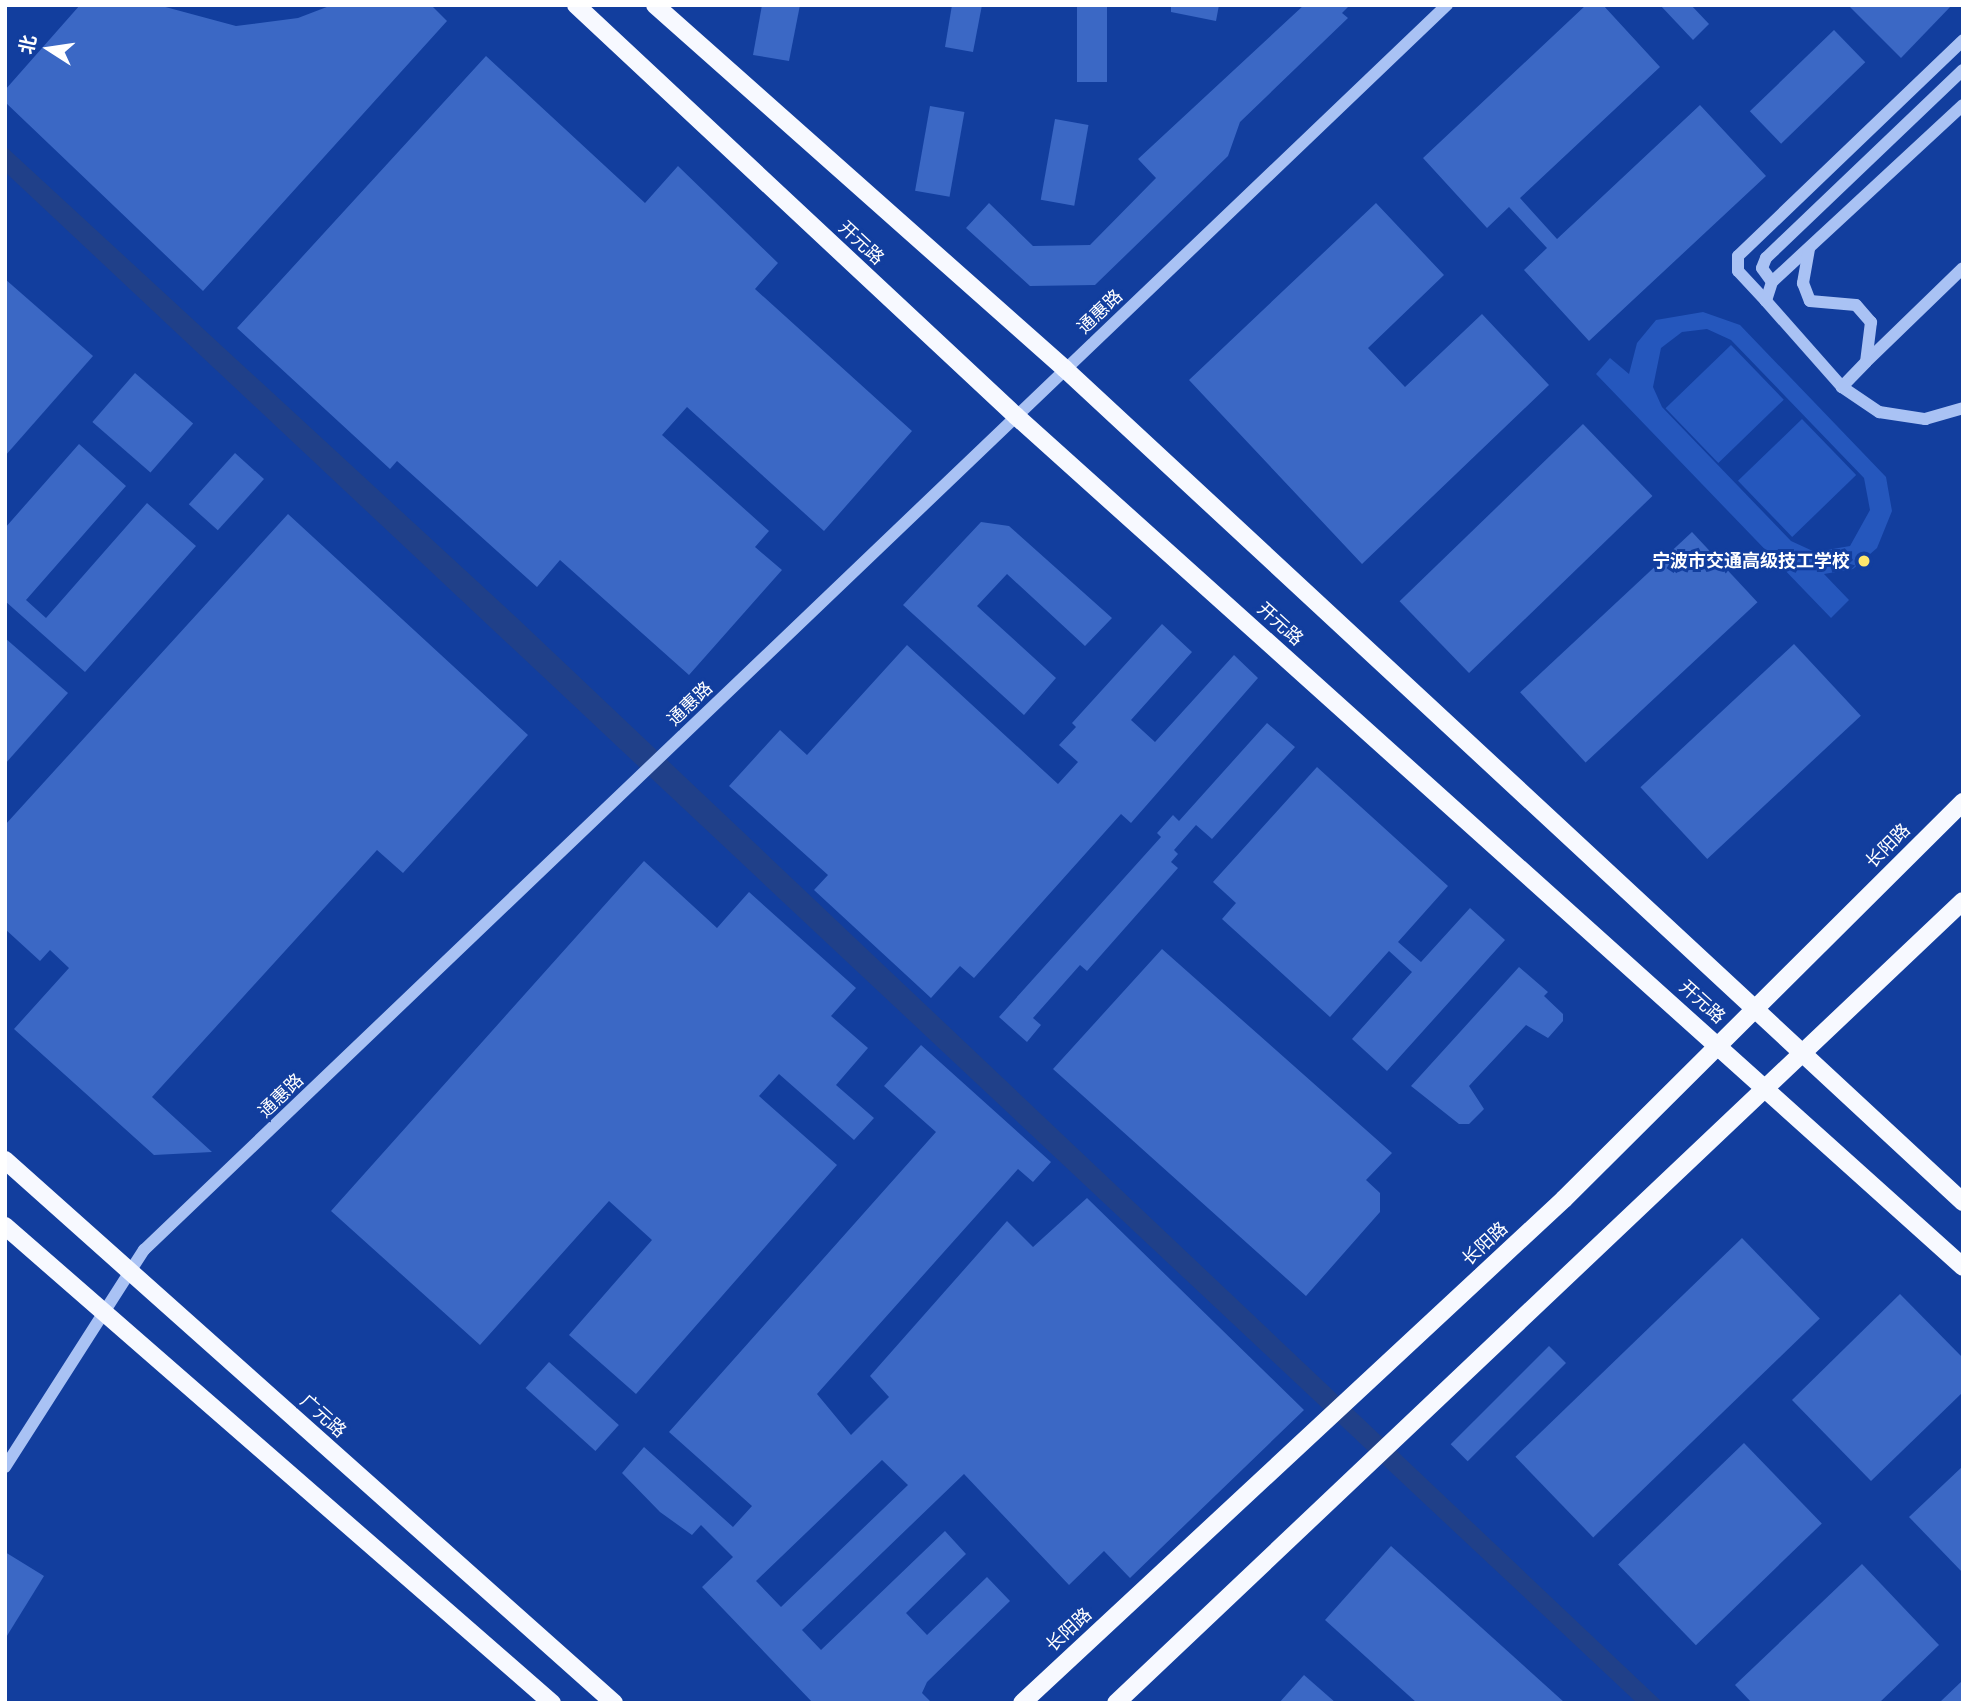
<!DOCTYPE html>
<html>
<head>
<meta charset="utf-8">
<style>
  body { margin:0 }
  #map { position:relative; width:1968px; height:1708px; overflow:hidden; background:#123e9e; font-family:"DM Sans","Noto Sans SC",sans-serif }
  div>[style] { position:absolute }
  [style*='--x'] { left:calc(var(--x)*1px); top:calc(var(--y)*1px); width:calc(var(--w)*1px); rotate:calc(var(--a)*1deg) }
  .green>* { inset:0; background:#2557bd; transform-origin:0 0 }
  .water>* { inset:0; background:#204089 }
  .building>* { inset:0; background:#3b68c5; transform-origin:0 0 }
  .minor>* { height:12px; margin:-6px; padding:0 6px; transform-origin:6px; border-radius:6px; background:#a9c2f4 }
  .major>* { height:18px; margin:-9px; padding:0 9px; transform-origin:9px; border-radius:9px; background:#f7f9ff }
  .dots>* { width:19px; height:19px; translate:-50% -50%; box-sizing:border-box; border:4px solid #123e9e; border-radius:50% }
  span { translate:-50% -50%; white-space:nowrap; text-align:center; line-height:1.15; -webkit-text-stroke:6px #123e9e; paint-order:stroke }
  .street-label { font-size:18px; color:#fff }
  .poi-label { font-size:18px; color:#fff; font-weight:700 }
  .right { translate:-100% -50%; text-align:right }
  .frame { position:absolute; inset:0; border:7px solid #fff; pointer-events:none }
  .north { position:absolute; left:14px; top:14px; width:70px; height:70px; -webkit-text-stroke:5px #123e9e; paint-order:stroke; rotate:282deg; font-size:19px; font-weight:700; line-height:28px; text-align:center; color:#fff }
  .north::after { content:''; display:block; margin:auto; width:24px; height:32px; background:#fff; clip-path:polygon(50% 0,100% 100%,50% 72%,0 100%) }
</style>
</head>
<body>
<div id="map">
  <div class="green">
    <i style="clip-path:polygon(evenodd,1703px 312px,1740px 325px,1886px 477px,1892px 511px,1877px 548px,1853px 569px,1824px 574px,1849px 600px,1831px 618px,1596px 374px,1610px 358px,1629px 374px,1637px 343px,1656px 320px,1703px 312px,1707px 329px,1731px 340px,1864px 478px,1870px 510px,1850px 546px,1815px 552px,1791px 541px,1662px 407px,1653px 387px,1661px 348px,1682px 332px,1707px 329px)"></i>
    <i style="left:1731px;top:345px;width:76px;height:91px;rotate:46deg"></i>
    <i style="left:1802px;top:419px;width:78px;height:89px;rotate:46deg"></i>
  </div>
  <div class="water">
    <i style="clip-path:polygon(5px 146px,517px 618px,1663px 1703px,1637px 1703px,5px 172px)"></i>
  </div>
  <div class="building">
    <i style="clip-path:polygon(80px 5px,158px 5px,236px 26px,298px 18px,332px 5px,431px 5px,447px 21px,203px 291px,5px 102px,5px 90px)"></i>
    <i style="clip-path:polygon(762px 5px,800px 5px,789px 61px,753px 55px)"></i>
    <i style="clip-path:polygon(952px 5px,982px 5px,973px 52px,945px 47px)"></i>
    <i style="left:1077px;top:5px;width:30px;height:77px"></i>
    <i style="clip-path:polygon(1171px 5px,1219px 5px,1216px 21px,1171px 12px)"></i>
    <i style="clip-path:polygon(1304px 5px,1350px 5px,1342px 13px,1348px 18px,1240px 122px,1228px 156px,1095px 285px,1030px 286px,966px 228px,989px 203px,1033px 246px,1090px 245px,1156px 178px,1138px 159px)"></i>
    <i style="clip-path:polygon(1586px 5px,1603px 5px,1660px 67px,1520px 198px,1557px 239px,1700px 105px,1766px 176px,1589px 341px,1524px 270px,1547px 248px,1509px 207px,1487px 228px,1423px 158px)"></i>
    <i style="clip-path:polygon(1660px 5px,1691px 5px,1709px 24px,1693px 40px)"></i>
    <i style="clip-path:polygon(1848px 5px,1952px 5px,1901px 58px)"></i>
    <i style="left:1834px;top:30px;width:45px;height:117px;rotate:46deg"></i>
    <i style="clip-path:polygon(486px 56px,645px 203px,678px 166px,778px 263px,755px 289px,912px 431px,824px 531px,687px 407px,662px 435px,769px 531px,755px 547px,782px 570px,689px 675px,560px 560px,537px 587px,397px 461px,390px 469px,237px 328px)"></i>
    <i style="left:930px;top:106px;width:35px;height:86px;rotate:10deg"></i>
    <i style="left:1055px;top:119px;width:34px;height:82px;rotate:10deg"></i>
    <i style="clip-path:polygon(1376px 203px,1444px 275px,1368px 348px,1405px 387px,1482px 314px,1549px 385px,1362px 564px,1189px 380px)"></i>
    <i style="clip-path:polygon(5px 279px,93px 356px,5px 456px)"></i>
    <i style="left:135px;top:373px;width:77px;height:65px;rotate:41deg"></i>
    <i style="left:1583px;top:424px;width:100px;height:255px;rotate:46deg"></i>
    <i style="clip-path:polygon(79px 444px,126px 486px,26px 600px,46px 618px,147px 503px,196px 546px,85px 672px,5px 601px,5px 528px)"></i>
    <i style="left:235px;top:453px;width:39px;height:69px;rotate:42deg"></i>
    <i style="clip-path:polygon(288px 514px,528px 735px,403px 873px,377px 850px,152px 1097px,212px 1152px,154px 1155px,14px 1029px,69px 968px,50px 950px,40px 961px,5px 929px,5px 825px)"></i>
    <i style="clip-path:polygon(981px 522px,1009px 526px,1112px 618px,1085px 646px,1007px 574px,977px 606px,1056px 678px,1024px 715px,903px 605px)"></i>
    <i style="left:1692px;top:532px;width:96px;height:235px;rotate:47deg"></i>
    <i style="clip-path:polygon(1162px 624px,1192px 652px,1131px 720px,1155px 742px,1234px 655px,1258px 678px,1131px 823px,1121px 814px,974px 978px,960px 966px,931px 998px,814px 890px,828px 875px,729px 786px,780px 730px,807px 755px,907px 645px,1058px 784px,1078px 762px,1059px 745px,1076px 727px,1072px 723px)"></i>
    <i style="clip-path:polygon(5px 638px,68px 693px,5px 764px)"></i>
    <i style="left:1794px;top:644px;width:98px;height:210px;rotate:47deg"></i>
    <i style="clip-path:polygon(1267px 723px,1295px 747px,1212px 839px,1196px 825px,1174px 850px,1178px 854px,1171px 862px,1178px 868px,1087px 971px,1080px 965px,1033px 1018px,1041px 1025px,1027px 1042px,999px 1017px,1161px 837px,1157px 833px,1173px 815px,1179px 821px)"></i>
    <i style="clip-path:polygon(1317px 767px,1448px 886px,1398px 942px,1421px 962px,1470px 908px,1505px 940px,1387px 1071px,1352px 1039px,1412px 972px,1389px 951px,1330px 1017px,1222px 919px,1236px 903px,1213px 882px)"></i>
    <i style="clip-path:polygon(644px 861px,717px 928px,749px 892px,856px 988px,831px 1016px,868px 1048px,836px 1085px,874px 1118px,854px 1140px,779px 1074px,759px 1096px,837px 1165px,636px 1394px,569px 1335px,652px 1240px,609px 1201px,480px 1345px,331px 1211px)"></i>
    <i style="clip-path:polygon(1162px 949px,1392px 1153px,1366px 1180px,1380px 1193px,1380px 1212px,1306px 1296px,1053px 1069px)"></i>
    <i style="clip-path:polygon(1519px 967px,1548px 992px,1544px 996px,1563px 1014px,1563px 1021px,1548px 1038px,1526px 1025px,1469px 1086px,1484px 1109px,1469px 1124px,1459px 1124px,1411px 1086px)"></i>
    <i style="clip-path:polygon(evenodd,921px 1045px,1051px 1162px,1033px 1182px,1018px 1169px,817px 1394px,851px 1435px,889px 1397px,870px 1376px,1007px 1221px,1033px 1247px,1087px 1198px,1304px 1410px,1130px 1578px,1104px 1551px,1069px 1585px,964px 1474px,802px 1630px,821px 1650px,945px 1531px,966px 1554px,906px 1613px,927px 1635px,987px 1577px,1010px 1601px,927px 1682px,922px 1693px,932px 1703px,813px 1703px,702px 1587px,733px 1557px,701px 1525px,692px 1535px,660px 1512px,622px 1473px,644px 1447px,733px 1527px,752px 1506px,669px 1432px,936px 1132px,884px 1086px,921px 1045px,882px 1460px,908px 1485px,781px 1607px,756px 1581px,882px 1460px)"></i>
    <i style="left:1742px;top:1238px;width:112px;height:315px;rotate:46deg"></i>
    <i style="clip-path:polygon(1900px 1294px,1963px 1358px,1963px 1392px,1871px 1481px,1792px 1400px)"></i>
    <i style="left:1549px;top:1346px;width:24px;height:139px;rotate:45deg"></i>
    <i style="left:549px;top:1362px;width:94px;height:35px;rotate:42deg"></i>
    <i style="left:1744px;top:1443px;width:112px;height:175px;rotate:46deg"></i>
    <i style="clip-path:polygon(1963px 1466px,1963px 1573px,1909px 1517px)"></i>
    <i style="clip-path:polygon(1391px 1546px,1565px 1703px,1417px 1703px,1325px 1620px)"></i>
    <i style="clip-path:polygon(5px 1552px,44px 1576px,5px 1639px)"></i>
    <i style="clip-path:polygon(1862px 1564px,1939px 1645px,1879px 1703px,1752px 1703px,1735px 1685px)"></i>
    <i style="clip-path:polygon(1304px 1675px,1336px 1703px,1279px 1703px)"></i>
    <i style="clip-path:polygon(1963px 1680px,1963px 1703px,1939px 1703px)"></i>
  </div>
  <div class="minor">
    <i style="--x:1963;--y:105;--w:260;--a:137.2"></i>
    <i style="--x:1772;--y:282;--w:20;--a:108"></i>
    <i style="--x:1766;--y:301;--w:115;--a:48.5"></i>
    <i style="--x:1842;--y:387;--w:45;--a:34"></i>
    <i style="--x:1879;--y:412;--w:47;--a:8.7"></i>
    <i style="--x:1925;--y:419;--w:40;--a:-16"></i>
    <i style="--x:1809;--y:249;--w:35;--a:100"></i>
    <i style="--x:1803;--y:283;--w:19;--a:69"></i>
    <i style="--x:1810;--y:301;--w:46;--a:5"></i>
    <i style="--x:1856;--y:305;--w:23;--a:49"></i>
    <i style="--x:1871;--y:322;--w:40;--a:97.1"></i>
    <i style="--x:1866;--y:362;--w:35;--a:134"></i>
    <i style="--x:1772;--y:282;--w:17;--a:-126"></i>
    <i style="--x:1762;--y:268;--w:11;--a:-68"></i>
    <i style="--x:1766;--y:258;--w:272;--a:-43.7"></i>
    <i style="--x:1766;--y:301;--w:41;--a:-133"></i>
    <i style="--x:1738;--y:271;--w:15;--a:-90"></i>
    <i style="--x:1738;--y:256;--w:312;--a:-43.8"></i>
    <i style="--x:1868;--y:360;--w:132;--a:-44.1"></i>
    <i style="--x:5;--y:1467;--w:258;--a:-57.4"></i>
    <i style="--x:144;--y:1250;--w:1802;--a:-43.7"></i>
  </div>
  <div class="major">
    <i style="--x:576;--y:5;--w:602;--a:43.05"></i>
    <i style="--x:1016;--y:416;--w:1273;--a:41.94"></i>
    <i style="--x:655;--y:5;--w:548;--a:41.6"></i>
    <i style="--x:1065;--y:369;--w:1225;--a:42.85"></i>
    <i style="--x:5;--y:1160;--w:816;--a:41.72"></i>
    <i style="--x:5;--y:1226;--w:726;--a:41.09"></i>
    <i style="--x:1022;--y:1703;--w:740;--a:-42.92"></i>
    <i style="--x:1564;--y:1199;--w:563;--a:-44.86"></i>
    <i style="--x:1116;--y:1703;--w:1166;--a:-43.44"></i>
  </div>
  <div class="dots">
    <i style="left:1864px;top:561px;background:#ffe76d"></i>
  </div>
  <div class="street-label">
    <span style="left:861px;top:243px;rotate:43deg">开元路</span>
    <span style="left:1100px;top:312px;rotate:-44deg">通惠路</span>
    <span style="left:1280px;top:624px;rotate:42deg">开元路</span>
    <span style="left:690px;top:704px;rotate:-44deg">通惠路</span>
    <span style="left:1888px;top:846px;rotate:-45deg">长阳路</span>
    <span style="left:1702px;top:1002px;rotate:42deg">开元路</span>
    <span style="left:281px;top:1096px;rotate:-44deg">通惠路</span>
    <span style="left:1485px;top:1244px;rotate:-43deg">长阳路</span>
    <span style="left:323px;top:1416px;rotate:42deg">广元路</span>
    <span style="left:1069px;top:1630px;rotate:-43deg">长阳路</span>
  </div>
  <div class="poi-label">
    <span class="right" style="left:1850px;top:561px">宁波市交通高级技工学校</span>
  </div>
  <div class="frame"></div>
  <div class="north">北</div>
</div>
</body>
</html>
